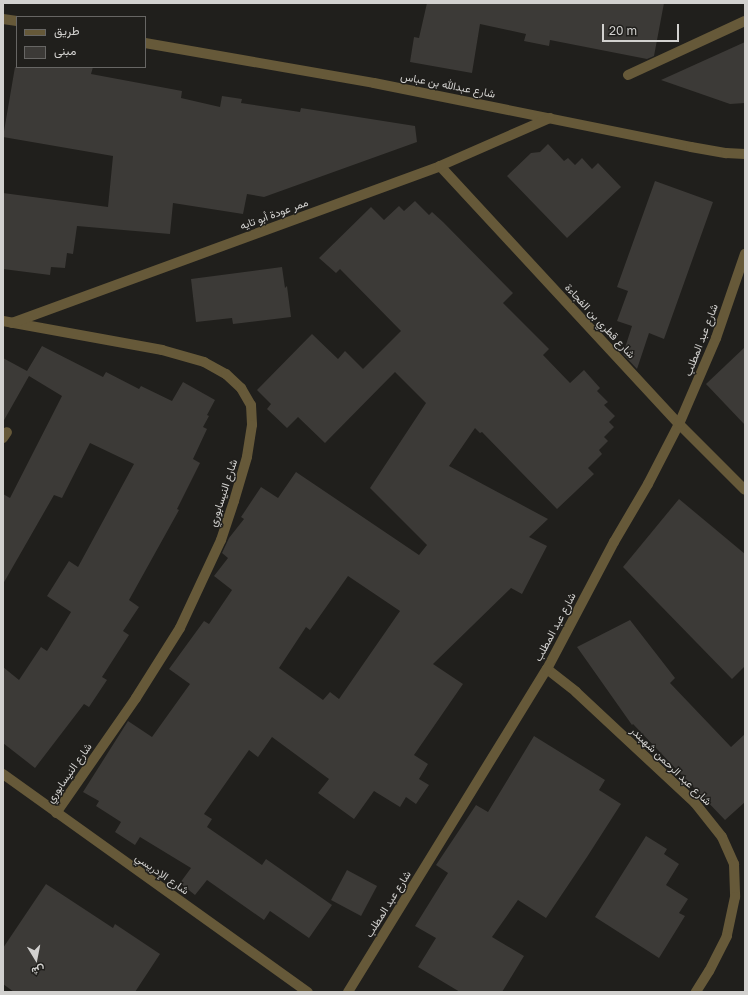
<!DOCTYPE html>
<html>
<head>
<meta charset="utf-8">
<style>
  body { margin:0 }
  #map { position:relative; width:748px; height:995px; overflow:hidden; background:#201f1c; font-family:"Golos Text",Vazirmatn,sans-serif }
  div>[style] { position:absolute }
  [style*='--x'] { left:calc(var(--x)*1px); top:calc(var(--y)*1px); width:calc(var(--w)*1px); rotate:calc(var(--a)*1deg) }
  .building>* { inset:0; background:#3c3a37; transform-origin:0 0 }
  .lane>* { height:10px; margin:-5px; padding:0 5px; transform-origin:5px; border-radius:5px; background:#665939 }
  .street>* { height:10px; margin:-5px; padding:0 5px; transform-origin:5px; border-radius:5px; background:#665939 }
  span { translate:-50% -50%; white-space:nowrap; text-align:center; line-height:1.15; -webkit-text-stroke:3px #201f1c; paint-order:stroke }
  .street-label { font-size:11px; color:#d2d1cf }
  .frame { position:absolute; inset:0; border:4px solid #d2d1cf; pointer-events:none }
  .legend { position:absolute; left:16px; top:16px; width:130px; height:52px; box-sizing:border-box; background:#201f1c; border:1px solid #676664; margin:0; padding:5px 7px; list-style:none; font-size:12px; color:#d2d1cf }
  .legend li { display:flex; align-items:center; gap:8px; height:20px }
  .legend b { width:20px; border:1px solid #676664 }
  .north { position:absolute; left:16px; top:939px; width:40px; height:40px; -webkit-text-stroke:3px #201f1c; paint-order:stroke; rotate:170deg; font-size:11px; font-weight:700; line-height:16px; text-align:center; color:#d2d1cf }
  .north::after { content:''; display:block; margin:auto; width:14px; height:18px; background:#d2d1cf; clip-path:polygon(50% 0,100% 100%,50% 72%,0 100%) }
  .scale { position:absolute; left:602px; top:24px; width:77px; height:18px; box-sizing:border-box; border:2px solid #d2d1cf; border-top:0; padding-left:5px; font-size:12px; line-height:14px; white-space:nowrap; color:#d2d1cf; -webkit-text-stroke:3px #201f1c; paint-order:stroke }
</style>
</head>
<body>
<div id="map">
  <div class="building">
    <i style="clip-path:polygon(427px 3px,664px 3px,654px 56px,647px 59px,550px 40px,549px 46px,524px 41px,526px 34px,480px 24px,472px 73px,410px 62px,414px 37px,419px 38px)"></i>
    <i style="clip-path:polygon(745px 42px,745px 103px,730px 104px,661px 80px)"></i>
    <i style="clip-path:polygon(15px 67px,93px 67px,91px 74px,182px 91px,181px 98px,220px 107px,222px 96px,242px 99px,241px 103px,300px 112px,301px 108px,415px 126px,417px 142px,264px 197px,247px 194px,243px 214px,173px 203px,170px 234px,77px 226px,73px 254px,67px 253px,65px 268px,51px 267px,50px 275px,3px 269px,3px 193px,108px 207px,113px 156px,3px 137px)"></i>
    <i style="clip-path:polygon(548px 144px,564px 161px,568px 158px,575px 165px,582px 158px,592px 169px,598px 163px,621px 187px,567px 238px,507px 176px,531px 153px,540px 152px)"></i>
    <i style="clip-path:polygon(655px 181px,713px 202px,664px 339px,649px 333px,637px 369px,623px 354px,632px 326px,617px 321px,628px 291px,617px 287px)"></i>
    <i style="clip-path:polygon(evenodd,415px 201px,429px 215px,432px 212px,443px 222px,513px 293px,503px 303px,549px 349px,543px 355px,570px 383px,584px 370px,600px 388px,597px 391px,608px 402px,604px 405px,615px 416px,609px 422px,614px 427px,604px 437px,608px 441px,599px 450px,602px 454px,588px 468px,594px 474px,557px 509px,482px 432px,480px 433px,475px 428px,449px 466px,548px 519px,529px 537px,547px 546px,522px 594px,511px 588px,433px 664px,463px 684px,414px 755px,428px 764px,419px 779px,429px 785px,416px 804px,406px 797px,400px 807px,374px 791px,354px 819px,318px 793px,329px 779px,272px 737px,258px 757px,249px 750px,204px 814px,212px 819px,207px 827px,262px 865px,266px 859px,332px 905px,309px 938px,270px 911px,264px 920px,207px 880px,195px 895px,180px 883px,191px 868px,140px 837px,135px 845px,115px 832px,121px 822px,96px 806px,99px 801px,83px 792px,128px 721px,152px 737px,190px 684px,169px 669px,204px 621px,209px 624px,232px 590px,214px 576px,228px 558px,222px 553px,229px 538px,244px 519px,241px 517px,261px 487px,278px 498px,296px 472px,419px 555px,427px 545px,370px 488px,426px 403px,395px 372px,325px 443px,298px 417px,287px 428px,267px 409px,271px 404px,257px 390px,312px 334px,338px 359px,345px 351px,363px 369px,401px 331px,340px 269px,336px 273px,319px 258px,371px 207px,384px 220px,399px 206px,404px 211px,415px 201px,348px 576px,400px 611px,339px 699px,330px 692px,323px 700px,279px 668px,306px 627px,310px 630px,348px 576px)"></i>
    <i style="clip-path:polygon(282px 267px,285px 288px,287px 286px,291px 317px,233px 324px,232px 318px,196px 322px,191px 279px)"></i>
    <i style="clip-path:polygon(42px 346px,103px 377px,106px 372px,139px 389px,141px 386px,172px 401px,183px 382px,215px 400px,207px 415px,209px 416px,203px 427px,207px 429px,193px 459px,200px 463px,177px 509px,179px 510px,129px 600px,139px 607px,123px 631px,129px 635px,102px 677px,107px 680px,89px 707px,84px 704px,35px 768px,3px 743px,3px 667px,19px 680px,41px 647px,47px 651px,71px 612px,47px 596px,69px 561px,78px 567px,134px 464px,90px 443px,62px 498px,54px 495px,3px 584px,3px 494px,10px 498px,62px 396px,29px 376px,3px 422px,3px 358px,27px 371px)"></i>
    <i style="clip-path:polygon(745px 347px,745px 425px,706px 384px)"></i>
    <i style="clip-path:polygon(679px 499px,745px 554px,745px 666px,732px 679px,623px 567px)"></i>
    <i style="clip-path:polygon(630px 620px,675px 678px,670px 683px,731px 747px,745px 734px,745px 802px,725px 820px,633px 724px,632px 725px,577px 647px)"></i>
    <i style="clip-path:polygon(534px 736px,605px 780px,599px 790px,621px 804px,587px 857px,546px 918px,518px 900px,492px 937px,524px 956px,502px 992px,460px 992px,418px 967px,436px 938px,415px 926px,448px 873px,436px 865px,476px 805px,488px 812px)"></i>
    <i style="clip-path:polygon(646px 836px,667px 849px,664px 854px,679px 864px,666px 885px,688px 899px,679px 913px,685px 916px,659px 958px,595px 917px)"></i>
    <i style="left:347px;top:870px;width:34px;height:34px;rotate:28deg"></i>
    <i style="clip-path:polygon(46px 884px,113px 928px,115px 924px,160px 954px,135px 992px,14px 992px,3px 984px,3px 948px)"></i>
  </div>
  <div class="lane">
    <i style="--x:628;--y:75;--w:129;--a:-24.8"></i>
  </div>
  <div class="street">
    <i style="--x:3;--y:19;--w:14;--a:8"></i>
    <i style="--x:145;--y:43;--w:232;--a:9.9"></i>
    <i style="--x:374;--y:83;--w:323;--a:11.4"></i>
    <i style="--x:691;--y:147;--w:36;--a:10"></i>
    <i style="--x:726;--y:153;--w:19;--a:3"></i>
    <i style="--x:440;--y:166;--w:352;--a:47.2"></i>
    <i style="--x:679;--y:424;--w:93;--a:45"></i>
    <i style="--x:3;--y:321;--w:162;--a:10.3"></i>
    <i style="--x:162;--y:350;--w:44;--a:15.9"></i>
    <i style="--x:204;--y:362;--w:25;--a:29"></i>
    <i style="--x:226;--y:374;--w:21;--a:43"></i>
    <i style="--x:241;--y:388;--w:20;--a:60"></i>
    <i style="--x:251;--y:405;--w:20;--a:87"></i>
    <i style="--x:252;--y:425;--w:32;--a:99"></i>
    <i style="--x:247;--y:457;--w:46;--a:106.5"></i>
    <i style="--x:234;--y:501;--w:41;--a:108.4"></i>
    <i style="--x:221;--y:540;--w:97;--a:115"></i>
    <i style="--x:180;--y:628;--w:83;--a:122.2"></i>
    <i style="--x:136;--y:698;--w:140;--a:124.8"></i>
    <i style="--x:12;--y:323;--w:456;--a:-20.1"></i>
    <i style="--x:440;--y:166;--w:120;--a:-23.6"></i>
    <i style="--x:3;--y:438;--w:7;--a:-56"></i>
    <i style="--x:547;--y:669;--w:37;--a:38"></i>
    <i style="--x:576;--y:692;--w:163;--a:43"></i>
    <i style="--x:695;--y:803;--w:43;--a:51.5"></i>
    <i style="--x:722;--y:837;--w:30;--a:66"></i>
    <i style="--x:734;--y:864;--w:33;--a:88"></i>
    <i style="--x:735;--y:897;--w:40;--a:102"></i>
    <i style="--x:727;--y:936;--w:39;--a:117"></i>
    <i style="--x:709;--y:971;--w:25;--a:122"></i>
    <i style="--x:3;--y:774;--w:375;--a:35.6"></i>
    <i style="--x:348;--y:992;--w:379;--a:-58.4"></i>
    <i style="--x:547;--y:669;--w:144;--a:-62.2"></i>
    <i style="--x:614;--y:542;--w:67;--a:-59.6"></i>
    <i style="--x:648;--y:484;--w:68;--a:-62.7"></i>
    <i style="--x:679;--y:424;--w:94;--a:-66.7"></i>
    <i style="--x:716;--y:338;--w:89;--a:-71"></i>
  </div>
  <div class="street-label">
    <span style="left:448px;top:85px;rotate:11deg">شارع عبدالله بن عباس</span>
    <span style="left:274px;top:214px;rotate:-20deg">ممر عودة أبو تايه</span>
    <span style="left:600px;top:321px;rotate:47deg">شارع قطري بن الفجاءة</span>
    <span style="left:701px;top:340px;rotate:-69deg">شارع عبد المطلب</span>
    <span style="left:223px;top:493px;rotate:-72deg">شارع النيسابوري</span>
    <span style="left:555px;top:627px;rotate:-62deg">شارع عبد المطلب</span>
    <span style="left:671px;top:766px;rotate:44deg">شارع عبد الرحمن شهبندر</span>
    <span style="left:69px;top:773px;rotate:-55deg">شارع النيسابوري</span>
    <span style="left:162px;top:874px;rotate:35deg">شارع الإدريسي</span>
    <span style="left:388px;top:904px;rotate:-58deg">شارع عبد المطلب</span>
  </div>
  <div class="frame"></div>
  <ul class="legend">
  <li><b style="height:5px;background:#665939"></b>طريق</li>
  <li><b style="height:11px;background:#3c3a37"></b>مبنى</li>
  </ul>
  <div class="north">ش</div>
  <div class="scale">20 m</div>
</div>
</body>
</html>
